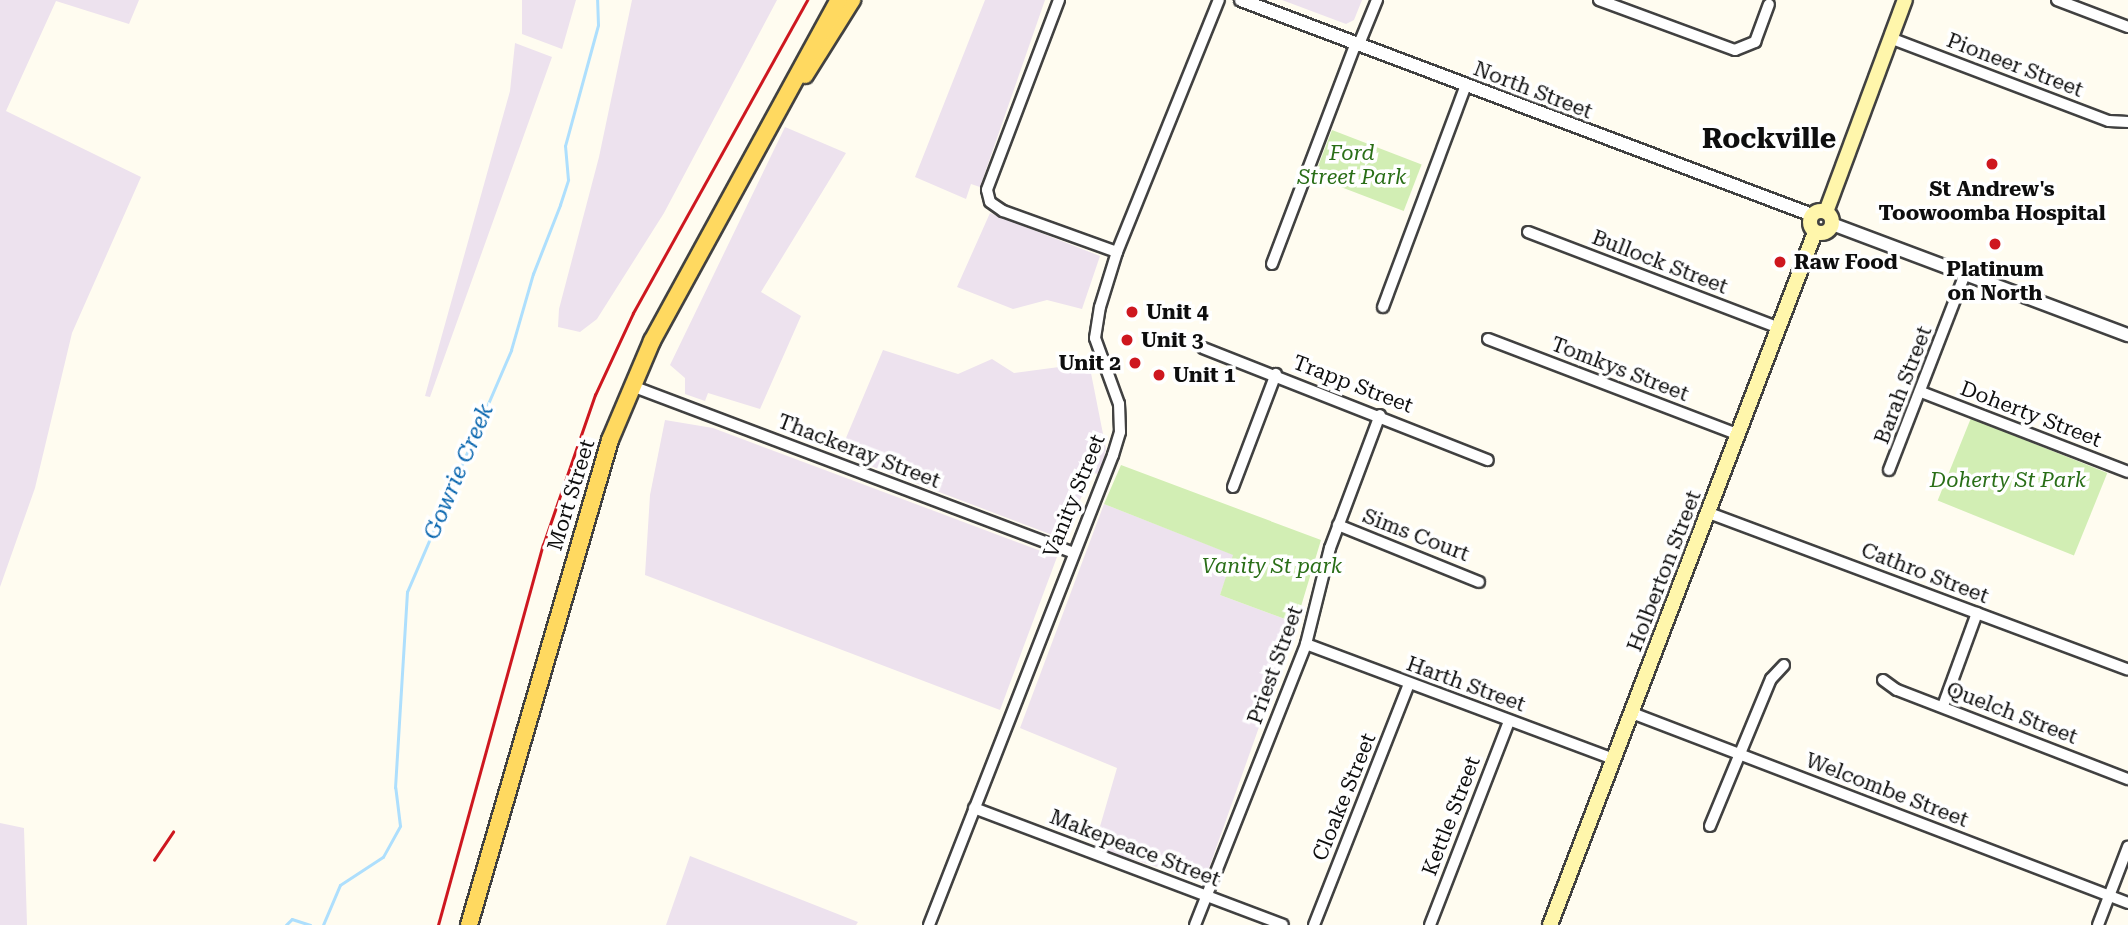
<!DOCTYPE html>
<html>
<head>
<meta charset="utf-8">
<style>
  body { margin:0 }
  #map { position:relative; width:2128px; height:925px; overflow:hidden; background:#fffcf0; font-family:"Roboto Serif",serif }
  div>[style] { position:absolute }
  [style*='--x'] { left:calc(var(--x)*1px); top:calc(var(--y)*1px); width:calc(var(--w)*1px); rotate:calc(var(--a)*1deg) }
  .industrial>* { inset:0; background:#ede2ee }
  .green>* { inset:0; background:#d2eeb4; transform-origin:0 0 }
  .stream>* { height:2.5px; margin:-1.25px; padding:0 1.25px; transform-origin:1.25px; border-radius:1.25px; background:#aedffd }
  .roads { filter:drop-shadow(2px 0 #414141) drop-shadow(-2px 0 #414141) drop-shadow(0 2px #414141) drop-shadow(0 -2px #414141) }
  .minor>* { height:10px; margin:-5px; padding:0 5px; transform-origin:5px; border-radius:5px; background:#fff }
  .tertiary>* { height:12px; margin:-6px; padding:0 6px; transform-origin:6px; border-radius:6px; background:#fff }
  .secondary>* { height:14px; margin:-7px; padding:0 7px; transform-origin:7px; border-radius:7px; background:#fff6ab }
  .secondary>.ring { margin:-7px; padding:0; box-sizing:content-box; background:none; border:14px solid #fff6ab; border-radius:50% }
  .primary>* { height:16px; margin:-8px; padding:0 8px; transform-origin:8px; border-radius:8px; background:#ffd960 }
  .rail>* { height:2.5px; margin:-1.25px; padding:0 1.25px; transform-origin:1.25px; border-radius:1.25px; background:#ce171f }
  .dots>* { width:19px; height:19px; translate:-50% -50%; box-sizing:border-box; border:4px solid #fff; border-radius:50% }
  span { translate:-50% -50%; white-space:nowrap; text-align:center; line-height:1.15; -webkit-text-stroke:7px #fff; paint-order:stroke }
  .street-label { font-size:21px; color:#0e0e0e }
  .park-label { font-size:21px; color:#296e17; font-style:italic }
  .poi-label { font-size:21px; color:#0e0e0e; font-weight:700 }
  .left { translate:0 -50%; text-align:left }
  .right { translate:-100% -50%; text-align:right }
  .water-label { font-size:23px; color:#0966af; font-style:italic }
  .district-label { font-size:28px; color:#0e0e0e; font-weight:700 }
</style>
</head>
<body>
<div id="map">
  <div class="industrial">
    <i style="clip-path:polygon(0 0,139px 0,129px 24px,56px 1px,6px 111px,141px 177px,72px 333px,35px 488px,0 587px)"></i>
    <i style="clip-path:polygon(522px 0,576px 0,562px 49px,522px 34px)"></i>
    <i style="clip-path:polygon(632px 0,777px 0,664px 213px,597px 319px,580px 332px,558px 327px,559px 309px,599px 157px)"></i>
    <i style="clip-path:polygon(985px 0,1045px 0,980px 187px,971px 184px,966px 199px,915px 177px)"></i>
    <i style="clip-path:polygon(1282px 0,1362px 0,1354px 20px,1346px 24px)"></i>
    <i style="clip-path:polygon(515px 43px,552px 57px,430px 397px,425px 396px,510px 91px)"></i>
    <i style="clip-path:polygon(785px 127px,846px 153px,761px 292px,801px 316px,760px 409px,708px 393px,705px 401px,685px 394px,685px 378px,670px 365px)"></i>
    <i style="clip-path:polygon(990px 213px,1100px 256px,1082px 309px,1047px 300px,1013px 309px,957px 287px)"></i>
    <i style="clip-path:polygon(883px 350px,958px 374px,992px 359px,1014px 373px,1089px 363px,1106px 449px,1100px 474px,1092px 473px,1063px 539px,860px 462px,843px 445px)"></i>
    <i style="clip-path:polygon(665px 420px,713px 428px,1057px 557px,1000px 710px,645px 575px,650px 495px)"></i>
    <i style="clip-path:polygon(1104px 504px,1234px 555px,1220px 595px,1296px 623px,1204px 882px,1094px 847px,1117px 768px,1020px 728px)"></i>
    <i style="clip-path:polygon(0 823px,24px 828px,27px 925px,0 925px)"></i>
    <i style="clip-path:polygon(690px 856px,858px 922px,856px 925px,666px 925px)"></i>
  </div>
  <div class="green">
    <i style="left:1332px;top:130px;width:96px;height:50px;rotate:21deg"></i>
    <i style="left:1971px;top:418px;width:147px;height:89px;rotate:22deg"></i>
    <i style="clip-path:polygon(1121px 465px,1321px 540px,1296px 623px,1220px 595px,1233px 555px,1104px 504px)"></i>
  </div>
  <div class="stream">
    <i style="--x:286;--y:925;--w:8;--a:-45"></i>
    <i style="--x:292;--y:919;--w:19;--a:18"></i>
    <i style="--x:323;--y:925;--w:43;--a:-67"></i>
    <i style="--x:340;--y:885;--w:51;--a:-33.1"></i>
    <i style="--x:383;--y:857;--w:35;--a:-61"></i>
    <i style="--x:400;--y:826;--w:38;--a:-97"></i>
    <i style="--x:395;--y:788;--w:196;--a:-86.5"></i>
    <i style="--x:407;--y:592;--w:263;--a:-66.7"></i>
    <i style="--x:511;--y:350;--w:79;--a:-73.9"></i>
    <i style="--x:533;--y:274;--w:74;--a:-68.6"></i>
    <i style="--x:560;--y:205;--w:26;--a:-72"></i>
    <i style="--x:568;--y:180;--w:34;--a:-95"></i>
    <i style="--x:565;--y:146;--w:125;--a:-74.7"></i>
    <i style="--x:598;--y:25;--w:25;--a:-92"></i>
  </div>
  <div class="roads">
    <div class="minor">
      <i style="--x:1059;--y:0;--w:203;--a:110.8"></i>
      <i style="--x:987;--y:190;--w:12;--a:76"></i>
      <i style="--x:990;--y:202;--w:16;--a:35"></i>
      <i style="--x:1003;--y:211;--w:121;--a:19.8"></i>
      <i style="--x:1599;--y:0;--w:145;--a:20.2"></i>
      <i style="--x:1735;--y:50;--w:22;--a:-22"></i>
      <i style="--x:1755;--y:42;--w:40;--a:-69.8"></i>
      <i style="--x:2057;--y:0;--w:76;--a:20.8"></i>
      <i style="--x:1890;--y:38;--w:234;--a:20.8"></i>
      <i style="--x:2109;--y:121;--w:19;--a:3"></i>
      <i style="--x:1359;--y:44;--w:48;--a:-67.8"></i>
      <i style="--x:1528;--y:232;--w:269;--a:20.9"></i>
      <i style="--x:1272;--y:264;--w:236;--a:-69.2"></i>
      <i style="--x:1383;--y:307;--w:237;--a:-69.5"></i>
      <i style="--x:1488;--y:339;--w:269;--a:20.9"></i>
      <i style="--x:1203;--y:348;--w:306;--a:21.5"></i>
      <i style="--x:632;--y:386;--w:470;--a:20.7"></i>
      <i style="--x:1921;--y:392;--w:222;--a:21.1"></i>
      <i style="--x:1889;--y:470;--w:210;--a:-68.8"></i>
      <i style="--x:1233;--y:487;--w:121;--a:-69.2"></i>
      <i style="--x:1709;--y:513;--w:447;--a:20.5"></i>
      <i style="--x:1338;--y:525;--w:152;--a:22"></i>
      <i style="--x:1306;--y:644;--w:329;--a:20.5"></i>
      <i style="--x:1883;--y:680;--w:17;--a:36"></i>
      <i style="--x:1897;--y:690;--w:248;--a:21.1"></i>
      <i style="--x:1943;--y:706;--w:99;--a:-69.9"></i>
      <i style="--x:1632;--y:713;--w:531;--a:20.96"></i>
      <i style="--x:974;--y:808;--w:330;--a:20.7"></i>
      <i style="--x:1710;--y:826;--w:159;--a:-67.5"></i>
      <i style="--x:1771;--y:679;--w:19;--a:-47"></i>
      <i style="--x:929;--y:925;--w:505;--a:-68.62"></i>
      <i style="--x:1113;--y:455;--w:24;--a:-73"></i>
      <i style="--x:1120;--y:432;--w:28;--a:-92"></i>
      <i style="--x:1119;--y:404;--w:70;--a:-110"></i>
      <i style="--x:1095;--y:338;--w:31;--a:-81"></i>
      <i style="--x:1100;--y:307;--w:58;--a:-72.8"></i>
      <i style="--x:1117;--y:252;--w:272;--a:-68"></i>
      <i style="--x:1195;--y:925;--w:302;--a:-68.4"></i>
      <i style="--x:1306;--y:644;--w:99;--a:-76"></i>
      <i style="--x:1330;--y:548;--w:142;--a:-69.4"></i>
      <i style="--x:1314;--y:925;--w:259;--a:-68.5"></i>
      <i style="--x:1430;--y:925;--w:219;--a:-68.8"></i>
      <i style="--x:2098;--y:925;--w:84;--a:-69"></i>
    </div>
    <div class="tertiary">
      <i style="--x:1241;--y:0;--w:610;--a:20.63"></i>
      <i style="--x:1832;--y:224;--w:316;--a:20.6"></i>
    </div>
    <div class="secondary">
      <i class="ring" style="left:1810px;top:211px;width:8px;height:8px"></i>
      <i style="--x:1826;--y:212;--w:226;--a:-69.6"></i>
      <i style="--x:1550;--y:925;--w:742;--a:-69.07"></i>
    </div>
    <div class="primary">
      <i style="--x:805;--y:75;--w:89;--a:-57.9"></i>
      <i style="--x:469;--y:925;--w:505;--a:-73.79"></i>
      <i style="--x:610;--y:440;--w:108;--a:-67"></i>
      <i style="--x:652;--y:341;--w:389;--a:-61.3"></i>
    </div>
  </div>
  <div class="rail">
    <i style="--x:154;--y:860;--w:34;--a:-56"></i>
    <i style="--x:438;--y:925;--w:394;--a:-74.6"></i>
    <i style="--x:543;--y:545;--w:159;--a:-70.9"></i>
    <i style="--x:595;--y:395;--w:90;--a:-65.1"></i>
    <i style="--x:633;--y:313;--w:358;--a:-60.9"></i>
  </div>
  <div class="dots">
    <i style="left:1992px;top:164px;background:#ce171f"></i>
    <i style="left:1995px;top:244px;background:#ce171f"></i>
    <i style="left:1780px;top:262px;background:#ce171f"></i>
    <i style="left:1132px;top:312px;background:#ce171f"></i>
    <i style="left:1127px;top:340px;background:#ce171f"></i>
    <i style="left:1135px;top:363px;background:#ce171f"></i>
    <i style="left:1159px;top:375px;background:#ce171f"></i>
  </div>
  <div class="street-label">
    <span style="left:2015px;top:65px;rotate:21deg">Pioneer Street</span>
    <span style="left:1533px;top:90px;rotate:21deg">North Street</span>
    <span style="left:1660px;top:262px;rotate:21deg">Bullock Street</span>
    <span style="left:1620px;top:369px;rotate:21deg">Tomkys Street</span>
    <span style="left:1353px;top:384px;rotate:21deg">Trapp Street</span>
    <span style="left:1903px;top:385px;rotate:-69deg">Barah Street</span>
    <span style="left:2031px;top:414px;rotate:21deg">Doherty Street</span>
    <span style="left:859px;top:451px;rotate:21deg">Thackeray Street</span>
    <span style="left:571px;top:495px;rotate:-73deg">Mort Street</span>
    <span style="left:1074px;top:496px;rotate:-68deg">Vanity Street</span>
    <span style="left:1416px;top:535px;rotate:21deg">Sims Court</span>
    <span style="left:1664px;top:571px;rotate:-69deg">Holberton Street</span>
    <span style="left:1925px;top:573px;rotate:21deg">Cathro Street</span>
    <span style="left:1275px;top:665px;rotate:-70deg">Priest Street</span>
    <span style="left:1466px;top:684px;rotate:20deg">Harth Street</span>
    <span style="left:2012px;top:713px;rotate:21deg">Quelch Street</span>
    <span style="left:1887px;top:790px;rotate:21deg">Welcombe Street</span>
    <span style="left:1344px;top:797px;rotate:-68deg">Cloake Street</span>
    <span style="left:1451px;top:816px;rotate:-69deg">Kettle Street</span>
    <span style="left:1135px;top:848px;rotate:21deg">Makepeace Street</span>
  </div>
  <div class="park-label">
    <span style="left:1352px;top:165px">Ford<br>Street Park</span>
    <span style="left:2008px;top:480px">Doherty St Park</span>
    <span style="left:1272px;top:566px">Vanity St park</span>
  </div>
  <div class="poi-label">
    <span style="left:1992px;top:201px">St Andrew's<br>Toowoomba Hospital</span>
    <span class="left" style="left:1794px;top:262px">Raw Food</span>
    <span style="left:1995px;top:281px">Platinum<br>on North</span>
    <span class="left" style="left:1146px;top:312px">Unit 4</span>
    <span class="left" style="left:1141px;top:340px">Unit 3</span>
    <span class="right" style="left:1121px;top:363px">Unit 2</span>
    <span class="left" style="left:1173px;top:375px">Unit 1</span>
  </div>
  <div class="water-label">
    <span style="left:459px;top:472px;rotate:-67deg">Gowrie Creek</span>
  </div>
  <div class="district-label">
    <span style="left:1769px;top:139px">Rockville</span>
  </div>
</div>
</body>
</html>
